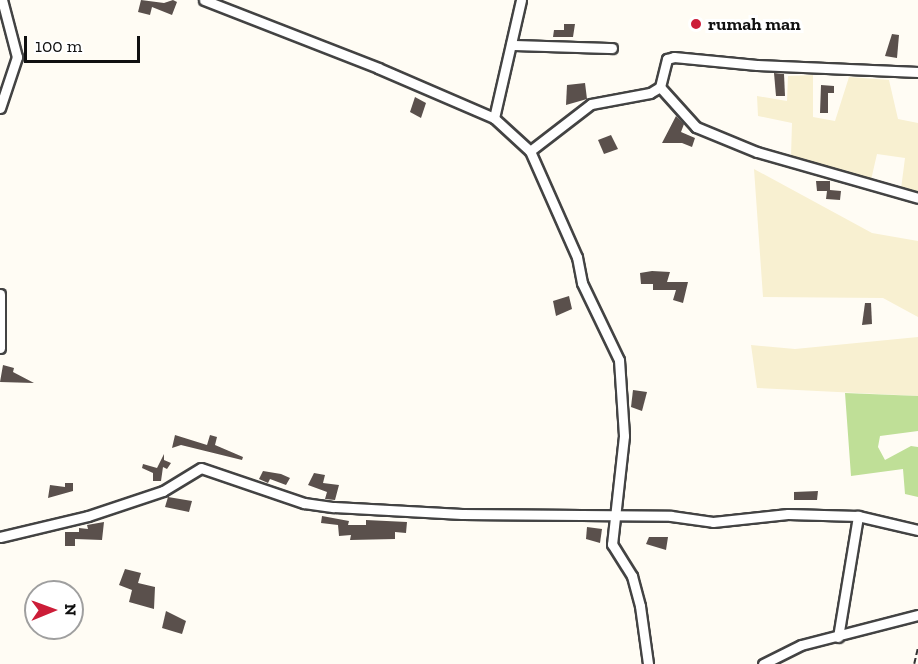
<!DOCTYPE html>
<html>
<head>
<meta charset="utf-8">
<style>
  body { margin:0 }
  #map { position:relative; width:918px; height:664px; overflow:hidden; background:#fffcf4; font-family:"Zilla Slab",serif }
  div>[style] { position:absolute }
  [style*='--x'] { left:calc(var(--x)*1px); top:calc(var(--y)*1px); width:calc(var(--w)*1px); rotate:calc(var(--a)*1deg) }
  .farmland>* { inset:0; background:#f8f0d1 }
  .forest>* { inset:0; background:#bfdf97 }
  .building>* { inset:0; background:#5a504c }
  .path>* { height:1.5px; margin-top:-0.75px; transform-origin:0; background:repeating-linear-gradient(90deg,#323232 0 6px,transparent 0 9px) }
  .roads { filter:drop-shadow(2px 0 #434343) drop-shadow(-2px 0 #434343) drop-shadow(0 2px #434343) drop-shadow(0 -2px #434343) }
  .minor>* { height:9px; margin:-4.5px; padding:0 4.5px; transform-origin:4.5px; border-radius:4.5px; background:#fff }
  .dots>* { width:16px; height:16px; translate:-50% -50%; box-sizing:border-box; border:3px solid #fff; border-radius:50% }
  span { translate:-50% -50%; white-space:nowrap; text-align:center; line-height:1.15; -webkit-text-stroke:6px #fff; paint-order:stroke }
  .poi-label { font-size:18px; color:#101010; font-weight:700 }
  .left { translate:0 -50%; text-align:left }
  .north { position:absolute; left:24px; top:580px; width:60px; height:60px; box-sizing:border-box; background:#fff; border:2px solid #9f9f9f; border-radius:50%; rotate:89deg; font-size:16px; font-weight:700; line-height:24px; text-align:center; color:#101010 }
  .north::after { content:''; display:block; margin:auto; width:21px; height:27px; background:#cc1d38; clip-path:polygon(50% 0,100% 100%,50% 72%,0 100%) }
  .scale { position:absolute; left:24px; top:36px; width:116px; height:27px; box-sizing:border-box; border:3px solid #101010; border-top:0; padding-left:8px; font-size:18px; line-height:21px; white-space:nowrap; color:#101010; -webkit-text-stroke:4px #fff; paint-order:stroke }
</style>
</head>
<body>
<div id="map">
  <div class="farmland">
    <i style="clip-path:polygon(813px 75px,813px 117px,835px 121px,849px 77px,889px 80px,898px 119px,918px 123px,918px 193px,901px 189px,905px 158px,877px 154px,871px 180px,791px 156px,792px 123px,758px 116px,757px 96px,787px 101px,788px 76px)"></i>
    <i style="clip-path:polygon(754px 169px,872px 233px,918px 241px,918px 317px,883px 298px,763px 297px)"></i>
    <i style="clip-path:polygon(918px 337px,918px 396px,757px 388px,751px 345px,795px 349px)"></i>
  </div>
  <div class="forest">
    <i style="clip-path:polygon(845px 393px,918px 396px,918px 431px,880px 436px,878px 447px,885px 460px,911px 446px,918px 447px,918px 497px,905px 494px,903px 469px,851px 476px)"></i>
  </div>
  <div class="building">
    <i style="clip-path:polygon(141px 0,164px 3px,173px 0,177px 2px,172px 15px,152px 7px,150px 15px,138px 12px)"></i>
    <i style="clip-path:polygon(564px 24px,575px 24px,573px 37px,553px 37px,554px 30px,564px 30px)"></i>
    <i style="clip-path:polygon(892px 34px,899px 35px,897px 58px,885px 56px)"></i>
    <i style="clip-path:polygon(774px 73px,784px 74px,785px 96px,776px 96px)"></i>
    <i style="clip-path:polygon(585px 83px,587px 99px,566px 105px,567px 85px)"></i>
    <i style="clip-path:polygon(821px 85px,834px 86px,834px 93px,828px 93px,828px 113px,820px 113px)"></i>
    <i style="clip-path:polygon(415px 97px,426px 103px,421px 118px,410px 112px)"></i>
    <i style="clip-path:polygon(676px 116px,684px 124px,681px 132px,695px 138px,692px 147px,682px 143px,662px 143px)"></i>
    <i style="clip-path:polygon(611px 135px,618px 149px,604px 154px,598px 140px)"></i>
    <i style="clip-path:polygon(816px 181px,830px 181px,830px 190px,841px 191px,840px 200px,826px 199px,827px 191px,817px 191px)"></i>
    <i style="clip-path:polygon(652px 271px,670px 272px,667px 282px,688px 282px,683px 303px,673px 300px,676px 290px,653px 290px,653px 284px,641px 284px,640px 273px)"></i>
    <i style="clip-path:polygon(569px 296px,572px 309px,556px 316px,553px 301px)"></i>
    <i style="clip-path:polygon(865px 303px,871px 303px,872px 324px,862px 325px)"></i>
    <i style="clip-path:polygon(3px 365px,14px 368px,13px 372px,34px 383px,0 382px)"></i>
    <i style="clip-path:polygon(633px 390px,647px 392px,642px 411px,631px 407px)"></i>
    <i style="clip-path:polygon(175px 435px,207px 445px,210px 435px,217px 437px,215px 445px,243px 457px,242px 460px,181px 445px,172px 448px)"></i>
    <i style="clip-path:polygon(164px 454px,164px 460px,171px 463px,167px 469px,163px 467px,161px 481px,153px 481px,153px 473px,142px 468px,143px 464px,157px 468px)"></i>
    <i style="clip-path:polygon(263px 471px,281px 474px,290px 478px,286px 485px,270px 479px,268px 483px,259px 479px)"></i>
    <i style="clip-path:polygon(314px 473px,325px 475px,323px 483px,339px 485px,335px 500px,325px 499px,327px 492px,308px 485px)"></i>
    <i style="clip-path:polygon(65px 483px,73px 483px,73px 491px,48px 498px,50px 485px,65px 487px)"></i>
    <i style="clip-path:polygon(818px 491px,817px 500px,794px 500px,794px 492px)"></i>
    <i style="clip-path:polygon(168px 497px,192px 501px,189px 512px,165px 507px)"></i>
    <i style="clip-path:polygon(322px 516px,349px 521px,348px 525px,366px 525px,366px 520px,407px 522px,406px 533px,395px 532px,395px 539px,350px 540px,351px 535px,339px 536px,338px 525px,321px 523px)"></i>
    <i style="clip-path:polygon(104px 522px,102px 540px,75px 539px,75px 546px,65px 546px,65px 532px,79px 532px,79px 528px,88px 529px,87px 525px)"></i>
    <i style="clip-path:polygon(587px 527px,602px 529px,600px 543px,586px 539px)"></i>
    <i style="clip-path:polygon(649px 537px,668px 537px,666px 550px,646px 544px)"></i>
    <i style="clip-path:polygon(125px 569px,141px 573px,138px 583px,155px 587px,154px 609px,129px 602px,132px 590px,119px 585px)"></i>
    <i style="clip-path:polygon(166px 611px,186px 621px,182px 634px,162px 628px)"></i>
  </div>
  <div class="path">
    <i style="--x:914;--y:664;--w:17;--a:-77"></i>
  </div>
  <div class="roads">
    <div class="minor">
      <i style="--x:204;--y:0;--w:187;--a:21.3"></i>
      <i style="--x:378;--y:68;--w:126;--a:23.3"></i>
      <i style="--x:494;--y:118;--w:121;--a:-77.1"></i>
      <i style="--x:511;--y:45;--w:101;--a:1.7"></i>
      <i style="--x:660;--y:87;--w:54;--a:48"></i>
      <i style="--x:696;--y:127;--w:66;--a:22.3"></i>
      <i style="--x:757;--y:152;--w:167;--a:15.9"></i>
      <i style="--x:0;--y:108;--w:54;--a:-71.6"></i>
      <i style="--x:17;--y:57;--w:59;--a:-104.7"></i>
      <i style="--x:494;--y:118;--w:49;--a:42.5"></i>
      <i style="--x:530;--y:151;--w:116;--a:66.1"></i>
      <i style="--x:577;--y:257;--w:26;--a:79"></i>
      <i style="--x:582;--y:283;--w:85;--a:64.3"></i>
      <i style="--x:619;--y:360;--w:76;--a:86.2"></i>
      <i style="--x:624;--y:436;--w:109;--a:96.3"></i>
      <i style="--x:612;--y:544;--w:38;--a:58"></i>
      <i style="--x:632;--y:576;--w:31;--a:75"></i>
      <i style="--x:640;--y:606;--w:59;--a:82.1"></i>
      <i style="--x:530;--y:151;--w:77;--a:-37.6"></i>
      <i style="--x:591;--y:104;--w:60;--a:-10.6"></i>
      <i style="--x:650;--y:93;--w:12;--a:-31"></i>
      <i style="--x:660;--y:87;--w:29;--a:-76"></i>
      <i style="--x:667;--y:59;--w:7;--a:-16"></i>
      <i style="--x:674;--y:57;--w:83;--a:5.5"></i>
      <i style="--x:757;--y:65;--w:161;--a:2.5"></i>
      <i style="--x:0;--y:294;--w:54;--a:90"></i>
      <i style="--x:0;--y:537;--w:90;--a:-13.4"></i>
      <i style="--x:88;--y:516;--w:79;--a:-18.4"></i>
      <i style="--x:163;--y:491;--w:44;--a:-31.2"></i>
      <i style="--x:201;--y:468;--w:109;--a:18.8"></i>
      <i style="--x:304;--y:503;--w:30;--a:8"></i>
      <i style="--x:334;--y:507;--w:128;--a:3.1"></i>
      <i style="--x:462;--y:514;--w:209;--a:0.5"></i>
      <i style="--x:671;--y:516;--w:42;--a:8.1"></i>
      <i style="--x:713;--y:522;--w:75;--a:-6.1"></i>
      <i style="--x:788;--y:514;--w:70;--a:1.6"></i>
      <i style="--x:858;--y:516;--w:62;--a:13.1"></i>
      <i style="--x:838;--y:637;--w:123;--a:-80.6"></i>
      <i style="--x:763;--y:664;--w:42;--a:-26.6"></i>
      <i style="--x:801;--y:645;--w:121;--a:-14.4"></i>
    </div>
  </div>
  <div class="dots">
    <i style="left:696px;top:24px;background:#cc1d38"></i>
  </div>
  <div class="poi-label">
    <span class="left" style="left:708px;top:24px">rumah man</span>
  </div>
  <div class="north">N</div>
  <div class="scale">100 m</div>
</div>
</body>
</html>
